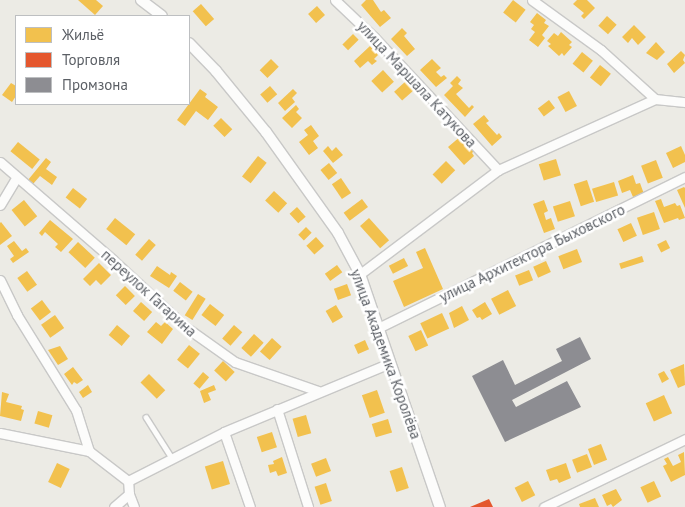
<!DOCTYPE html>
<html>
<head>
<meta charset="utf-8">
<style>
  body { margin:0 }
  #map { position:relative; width:685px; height:507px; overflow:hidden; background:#ecebe5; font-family:"PT Sans",sans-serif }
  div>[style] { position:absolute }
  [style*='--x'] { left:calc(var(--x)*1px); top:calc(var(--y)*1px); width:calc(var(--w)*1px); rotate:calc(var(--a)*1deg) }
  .homes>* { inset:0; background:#f2c14e; transform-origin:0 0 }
  .shops>* { inset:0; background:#e4572e }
  .industry>* { inset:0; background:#8d8d92 }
  .roads { filter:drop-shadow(1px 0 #c8c8c7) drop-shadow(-1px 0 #c8c8c7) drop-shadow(0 1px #c8c8c7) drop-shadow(0 -1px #c8c8c7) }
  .service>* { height:4.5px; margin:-2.25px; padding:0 2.25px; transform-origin:2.25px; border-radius:2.25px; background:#fcfcfb }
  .minor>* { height:9px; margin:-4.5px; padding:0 4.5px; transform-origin:4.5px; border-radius:4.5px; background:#fcfcfb }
  .tertiary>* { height:10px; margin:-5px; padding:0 5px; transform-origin:5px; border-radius:5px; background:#fcfcfb }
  span { translate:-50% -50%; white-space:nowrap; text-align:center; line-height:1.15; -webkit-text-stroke:5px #fff; paint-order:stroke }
  .street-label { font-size:15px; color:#5b5f65 }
  .legend { position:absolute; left:15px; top:15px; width:175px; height:90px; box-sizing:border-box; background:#fff; border:1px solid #bdbfc1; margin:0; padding:6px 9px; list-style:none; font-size:15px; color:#5b5f65 }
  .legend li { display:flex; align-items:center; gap:10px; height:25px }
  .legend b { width:25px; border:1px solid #bdbfc1 }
</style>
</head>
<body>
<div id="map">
  <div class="homes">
    <i style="clip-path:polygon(78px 0,96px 0,103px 6px,95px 15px)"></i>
    <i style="clip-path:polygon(366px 0,373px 0,381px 12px,384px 10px,391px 18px,380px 27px,361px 5px)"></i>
    <i style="left:513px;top:0;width:16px;height:16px;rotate:38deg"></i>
    <i style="clip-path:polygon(577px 0,587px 0,595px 8px,584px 19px,581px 16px,584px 13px,573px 4px)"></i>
    <i style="left:201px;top:4px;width:20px;height:11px;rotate:49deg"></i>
    <i style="left:317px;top:6px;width:12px;height:12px;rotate:48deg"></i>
    <i style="clip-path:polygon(537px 13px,546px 20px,544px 23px,549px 26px,542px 35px,545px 38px,538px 47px,529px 40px,535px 32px,531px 29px,534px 25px,530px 22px)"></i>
    <i style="left:607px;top:16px;width:13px;height:13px;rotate:42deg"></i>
    <i style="clip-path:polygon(634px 25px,646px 37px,638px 45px,632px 38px,628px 43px,622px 37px)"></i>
    <i style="clip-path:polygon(402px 28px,407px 33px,404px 36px,415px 49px,407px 56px,391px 39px)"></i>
    <i style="clip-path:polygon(561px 32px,572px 42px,569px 45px,572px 47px,564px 56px,562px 53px,559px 56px,548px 46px,551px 44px,547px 41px,554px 33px,558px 36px)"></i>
    <i style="left:353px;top:34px;width:8px;height:15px;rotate:45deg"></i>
    <i style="clip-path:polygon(656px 42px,665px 52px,657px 60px,646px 53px)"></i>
    <i style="clip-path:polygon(370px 46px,378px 55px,374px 59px,377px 61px,372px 65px,368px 61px,360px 68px,354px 61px)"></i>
    <i style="clip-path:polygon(681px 51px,685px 55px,683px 60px,685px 63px,674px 73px,667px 64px)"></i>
    <i style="left:582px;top:52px;width:14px;height:15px;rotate:39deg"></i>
    <i style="left:271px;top:59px;width:11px;height:16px;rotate:45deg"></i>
    <i style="clip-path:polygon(432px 59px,441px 68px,436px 72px,441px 77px,444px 75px,447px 78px,436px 87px,420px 70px)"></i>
    <i style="left:600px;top:65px;width:14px;height:16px;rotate:39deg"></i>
    <i style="left:383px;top:70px;width:16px;height:16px;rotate:47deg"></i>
    <i style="clip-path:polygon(457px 76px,461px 80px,458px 84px,463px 88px,456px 94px,469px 108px,472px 105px,474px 107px,465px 117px,444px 95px,453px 86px,450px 83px)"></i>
    <i style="left:406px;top:81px;width:12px;height:16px;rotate:48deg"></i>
    <i style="clip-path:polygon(11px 83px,16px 86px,16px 96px,12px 102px,2px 95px)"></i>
    <i style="left:270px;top:86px;width:11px;height:13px;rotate:49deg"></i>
    <i style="clip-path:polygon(200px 89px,207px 94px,205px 97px,218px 107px,208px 120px,196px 111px,185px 126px,177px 120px)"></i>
    <i style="clip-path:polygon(293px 89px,297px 93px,292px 98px,295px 102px,285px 111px,278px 103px)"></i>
    <i style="left:569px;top:91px;width:17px;height:13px;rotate:62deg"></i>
    <i style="left:549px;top:100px;width:10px;height:14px;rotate:53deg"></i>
    <i style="clip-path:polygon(296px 105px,299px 109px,296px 112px,302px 118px,292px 128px,282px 118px)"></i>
    <i style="clip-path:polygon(484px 115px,489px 121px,486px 123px,497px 135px,499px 133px,502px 137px,492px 146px,473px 124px)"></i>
    <i style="left:221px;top:118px;width:16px;height:11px;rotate:45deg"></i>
    <i style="clip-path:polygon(311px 125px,319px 136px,313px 141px,318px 148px,309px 155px,299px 142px,308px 135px,304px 130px)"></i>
    <i style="clip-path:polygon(461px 136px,474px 151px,472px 153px,474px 156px,464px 165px,448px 147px)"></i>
    <i style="left:18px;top:142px;width:28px;height:12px;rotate:39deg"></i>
    <i style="clip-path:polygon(328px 146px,332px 151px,336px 147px,343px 155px,333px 163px,323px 151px)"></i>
    <i style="clip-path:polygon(681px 146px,685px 155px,685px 162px,673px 168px,666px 153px)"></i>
    <i style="left:258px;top:156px;width:11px;height:26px;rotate:38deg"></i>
    <i style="clip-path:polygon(46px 158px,51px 162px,46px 169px,57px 177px,52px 185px,40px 176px,33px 184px,28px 180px)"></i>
    <i style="left:556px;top:159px;width:17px;height:18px;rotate:73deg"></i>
    <i style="left:656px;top:160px;width:19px;height:16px;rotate:69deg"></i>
    <i style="left:446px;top:161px;width:13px;height:19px;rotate:45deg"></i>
    <i style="left:329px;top:163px;width:13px;height:11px;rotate:51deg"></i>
    <i style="clip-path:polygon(633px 175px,636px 184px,640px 183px,644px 194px,633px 197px,630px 190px,622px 193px,618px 181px)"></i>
    <i style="left:341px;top:178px;width:18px;height:11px;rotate:56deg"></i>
    <i style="left:587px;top:180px;width:23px;height:14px;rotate:72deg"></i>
    <i style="left:614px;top:182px;width:14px;height:23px;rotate:73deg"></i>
    <i style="clip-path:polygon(684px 187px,685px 188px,685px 208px,677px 190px)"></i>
    <i style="left:73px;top:188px;width:18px;height:12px;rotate:38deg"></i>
    <i style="left:274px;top:191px;width:18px;height:13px;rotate:43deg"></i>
    <i style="left:362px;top:199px;width:10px;height:23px;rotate:53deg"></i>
    <i style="clip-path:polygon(661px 199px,664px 207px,675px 203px,677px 206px,680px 205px,685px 218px,679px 220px,678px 218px,664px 223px,655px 201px)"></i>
    <i style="left:24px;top:200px;width:21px;height:16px;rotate:51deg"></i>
    <i style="clip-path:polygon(544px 200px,548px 211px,544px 213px,546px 220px,551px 218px,555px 229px,544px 233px,533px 204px)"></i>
    <i style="left:570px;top:201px;width:16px;height:18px;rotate:72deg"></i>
    <i style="left:297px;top:207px;width:13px;height:10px;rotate:48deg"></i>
    <i style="left:654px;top:212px;width:18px;height:18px;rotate:71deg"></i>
    <i style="left:115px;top:218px;width:26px;height:14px;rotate:39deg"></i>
    <i style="left:369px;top:218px;width:30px;height:12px;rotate:48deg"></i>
    <i style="clip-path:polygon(50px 220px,73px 239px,61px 252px,55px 247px,58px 244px,45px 232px,42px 236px,39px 233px)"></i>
    <i style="clip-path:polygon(1px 222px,12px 236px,0 245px,0 223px)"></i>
    <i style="left:631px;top:223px;width:14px;height:15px;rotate:65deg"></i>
    <i style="left:306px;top:227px;width:8px;height:11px;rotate:45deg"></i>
    <i style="left:316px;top:237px;width:12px;height:13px;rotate:48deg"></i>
    <i style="left:149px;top:239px;width:9px;height:21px;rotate:41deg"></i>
    <i style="left:666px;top:240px;width:9px;height:10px;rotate:63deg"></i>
    <i style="clip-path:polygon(14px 241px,22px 251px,26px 248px,29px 252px,13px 263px,10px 259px,14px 256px,7px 246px)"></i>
    <i style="left:78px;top:242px;width:23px;height:14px;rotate:43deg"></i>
    <i style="clip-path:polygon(425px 248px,443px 289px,404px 307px,393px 281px,423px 268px,416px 252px)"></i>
    <i style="left:577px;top:249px;width:14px;height:20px;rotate:69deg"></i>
    <i style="left:642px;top:256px;width:6px;height:24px;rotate:72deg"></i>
    <i style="left:404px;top:258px;width:9px;height:17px;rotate:63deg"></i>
    <i style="left:546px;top:261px;width:12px;height:14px;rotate:66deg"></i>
    <i style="clip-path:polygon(99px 263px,111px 275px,101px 285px,96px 280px,90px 286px,83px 279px)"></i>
    <i style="left:337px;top:265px;width:9px;height:15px;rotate:54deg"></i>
    <i style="clip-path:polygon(157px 266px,170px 275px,171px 272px,177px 276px,169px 288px,150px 276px)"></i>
    <i style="left:529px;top:270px;width:11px;height:15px;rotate:68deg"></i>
    <i style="left:27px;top:271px;width:17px;height:12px;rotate:54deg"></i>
    <i style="left:180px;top:282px;width:16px;height:11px;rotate:38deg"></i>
    <i style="left:347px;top:284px;width:12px;height:14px;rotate:70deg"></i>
    <i style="left:125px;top:286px;width:14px;height:13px;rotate:45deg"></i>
    <i style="left:508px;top:290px;width:18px;height:19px;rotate:63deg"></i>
    <i style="left:198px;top:294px;width:9px;height:25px;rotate:32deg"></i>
    <i style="left:42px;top:300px;width:15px;height:14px;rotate:53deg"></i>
    <i style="left:141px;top:302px;width:15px;height:12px;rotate:42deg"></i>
    <i style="clip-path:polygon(485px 302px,492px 314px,482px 320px,480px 317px,477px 318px,472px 310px)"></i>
    <i style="left:210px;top:304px;width:18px;height:14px;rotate:38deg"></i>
    <i style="left:336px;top:305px;width:14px;height:12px;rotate:60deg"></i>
    <i style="clip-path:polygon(462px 306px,469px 320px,454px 328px,449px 313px)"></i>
    <i style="left:442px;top:313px;width:17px;height:24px;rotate:65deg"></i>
    <i style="left:55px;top:315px;width:16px;height:17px;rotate:55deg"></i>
    <i style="clip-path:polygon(156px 322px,161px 326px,165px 322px,173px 329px,162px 344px,147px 332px)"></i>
    <i style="left:117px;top:325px;width:17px;height:13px;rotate:40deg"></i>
    <i style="left:234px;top:325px;width:11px;height:18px;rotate:41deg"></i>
    <i style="left:421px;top:330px;width:17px;height:14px;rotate:65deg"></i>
    <i style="left:254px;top:334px;width:13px;height:19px;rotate:42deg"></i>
    <i style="left:272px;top:338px;width:13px;height:18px;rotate:42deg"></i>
    <i style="left:365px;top:340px;width:10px;height:12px;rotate:66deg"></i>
    <i style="left:189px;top:345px;width:14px;height:19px;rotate:39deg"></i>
    <i style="clip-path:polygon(60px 346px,68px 359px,58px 365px,48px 350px)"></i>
    <i style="left:223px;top:361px;width:16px;height:13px;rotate:43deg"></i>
    <i style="clip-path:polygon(684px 364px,685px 385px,678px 388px,670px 370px)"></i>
    <i style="clip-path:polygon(73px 367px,83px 380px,77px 384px,74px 382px,72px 385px,64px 374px)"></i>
    <i style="clip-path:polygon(664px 371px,669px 379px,662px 383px,658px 374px)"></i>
    <i style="left:203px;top:372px;width:8px;height:15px;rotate:40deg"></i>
    <i style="left:149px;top:374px;width:23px;height:12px;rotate:45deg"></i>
    <i style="clip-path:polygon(88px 385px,92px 392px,83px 398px,79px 392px)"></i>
    <i style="clip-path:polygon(214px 385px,216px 390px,208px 393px,211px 400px,204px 403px,200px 391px)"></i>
    <i style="left:377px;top:390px;width:24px;height:16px;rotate:71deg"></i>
    <i style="clip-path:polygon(2px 392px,9px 394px,6px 402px,22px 406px,21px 409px,24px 410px,21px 421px,0 416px)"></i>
    <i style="left:664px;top:395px;width:20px;height:20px;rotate:66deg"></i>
    <i style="left:38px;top:411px;width:15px;height:13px;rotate:16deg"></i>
    <i style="left:306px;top:415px;width:19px;height:14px;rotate:74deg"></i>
    <i style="left:388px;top:419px;width:14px;height:17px;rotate:73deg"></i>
    <i style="left:272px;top:432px;width:16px;height:16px;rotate:72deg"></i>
    <i style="left:601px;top:444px;width:17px;height:14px;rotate:69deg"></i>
    <i style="clip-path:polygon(684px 452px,685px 475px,671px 482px,663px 466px,667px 464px,664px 459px,668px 457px,673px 466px,681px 462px,678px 455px)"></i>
    <i style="left:587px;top:454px;width:14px;height:16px;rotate:69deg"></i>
    <i style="clip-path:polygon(282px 457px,287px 473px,278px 476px,276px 471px,270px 473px,268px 465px,274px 464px,273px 461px)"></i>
    <i style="left:326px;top:458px;width:14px;height:16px;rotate:69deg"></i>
    <i style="left:223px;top:461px;width:24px;height:19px;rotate:73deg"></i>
    <i style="left:57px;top:463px;width:14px;height:21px;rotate:25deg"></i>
    <i style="clip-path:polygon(566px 463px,571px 478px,559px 483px,557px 479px,550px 481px,546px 470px)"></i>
    <i style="left:402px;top:467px;width:22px;height:13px;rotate:72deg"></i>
    <i style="left:528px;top:481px;width:16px;height:15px;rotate:63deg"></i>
    <i style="left:654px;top:481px;width:17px;height:15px;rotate:65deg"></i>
    <i style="left:326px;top:483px;width:19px;height:12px;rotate:72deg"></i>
    <i style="clip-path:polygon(616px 489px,622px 500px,613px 507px,611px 504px,607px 506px,602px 495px)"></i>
    <i style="clip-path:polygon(595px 498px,599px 507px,580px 507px,579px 504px)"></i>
  </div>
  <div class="shops">
    <i style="clip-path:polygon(489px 499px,493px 507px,470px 507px)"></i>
  </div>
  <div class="industry">
    <i style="clip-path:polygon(580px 337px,591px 359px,512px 400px,516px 407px,567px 381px,581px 407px,505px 442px,472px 376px,503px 360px,515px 385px,562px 361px,556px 349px)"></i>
  </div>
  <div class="roads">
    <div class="service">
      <i style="--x:146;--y:417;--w:49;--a:57.6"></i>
    </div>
    <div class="minor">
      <i style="--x:335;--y:0;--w:54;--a:43.5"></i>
      <i style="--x:374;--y:37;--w:182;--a:47"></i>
      <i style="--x:532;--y:0;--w:85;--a:35.9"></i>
      <i style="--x:601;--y:50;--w:73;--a:42.2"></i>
      <i style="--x:0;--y:162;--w:150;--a:40.9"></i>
      <i style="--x:113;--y:260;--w:100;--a:42.6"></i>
      <i style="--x:187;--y:328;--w:59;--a:35.3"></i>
      <i style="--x:235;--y:362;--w:88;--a:19.3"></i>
      <i style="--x:0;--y:205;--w:31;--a:-59"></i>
      <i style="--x:360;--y:274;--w:173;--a:-37"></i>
      <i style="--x:498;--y:170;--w:172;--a:-24.3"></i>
      <i style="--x:655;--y:99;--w:30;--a:6"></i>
      <i style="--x:0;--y:280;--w:39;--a:64"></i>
      <i style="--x:17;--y:315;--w:112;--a:58.2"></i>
      <i style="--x:76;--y:410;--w:43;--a:72.4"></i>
      <i style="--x:89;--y:451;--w:49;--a:37.6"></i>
      <i style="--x:378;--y:328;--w:342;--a:-26.2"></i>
      <i style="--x:277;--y:409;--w:103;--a:72.4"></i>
      <i style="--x:224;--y:432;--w:79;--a:70.9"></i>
      <i style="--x:0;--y:433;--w:91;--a:11.4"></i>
      <i style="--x:128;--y:481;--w:108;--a:-27"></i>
      <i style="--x:224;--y:432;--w:180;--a:-22.6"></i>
      <i style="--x:129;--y:494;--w:14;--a:69"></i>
      <i style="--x:114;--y:507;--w:20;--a:-41"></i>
      <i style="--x:129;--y:494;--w:13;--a:-94"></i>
      <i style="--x:544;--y:507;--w:157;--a:-25.7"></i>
    </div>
    <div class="tertiary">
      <i style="--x:141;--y:0;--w:26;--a:37"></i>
      <i style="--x:189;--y:43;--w:39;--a:46"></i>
      <i style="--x:216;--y:71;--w:79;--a:50.7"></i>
      <i style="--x:266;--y:132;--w:124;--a:54.5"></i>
      <i style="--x:338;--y:233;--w:47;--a:61.8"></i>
      <i style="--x:360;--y:274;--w:246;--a:71.1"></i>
    </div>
  </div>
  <div class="street-label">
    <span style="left:417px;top:84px;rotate:47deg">улица Маршала Катукова</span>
    <span style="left:532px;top:253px;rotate:-26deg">улица Архитектора Быховского</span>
    <span style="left:149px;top:293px;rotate:42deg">переулок Гагарина</span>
    <span style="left:386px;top:354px;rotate:70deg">улица Академика Королёва</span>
  </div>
  <ul class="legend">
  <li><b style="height:14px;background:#f2c14e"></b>Жильё</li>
  <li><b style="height:14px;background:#e4572e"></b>Торговля</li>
  <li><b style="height:14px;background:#8d8d92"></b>Промзона</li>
  </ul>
</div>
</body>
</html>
